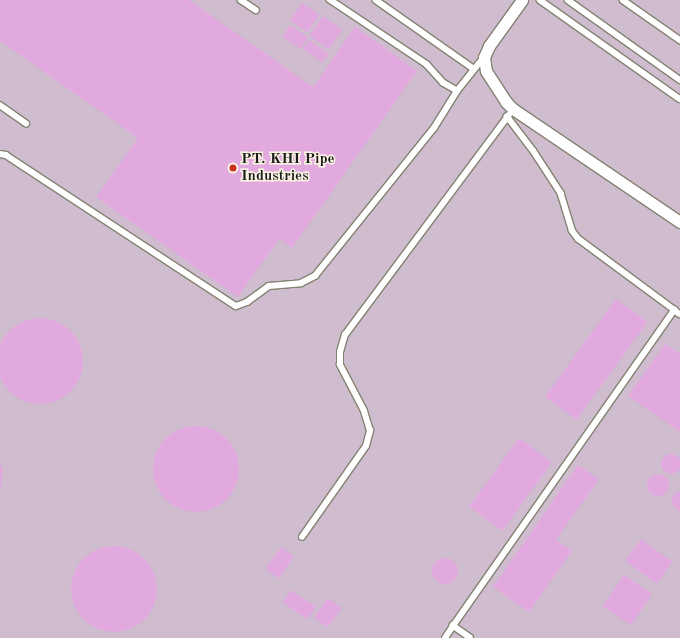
<!DOCTYPE html>
<html>
<head>
<meta charset="utf-8">
<style>
  body { margin:0 }
  #map { position:relative; width:680px; height:638px; overflow:hidden; background:#ede7c9; font-family:"Old Standard TT",serif }
  div>[style] { position:absolute }
  [style*='--x'] { left:calc(var(--x)*1px); top:calc(var(--y)*1px); width:calc(var(--w)*1px); rotate:calc(var(--a)*1deg) }
  .industrial>* { inset:0; background:#cfbdcf; transform-origin:0 0 }
  .building>* { inset:0; background:#e1a9de; transform-origin:0 0 }
  .round { border-radius:50% }
  .roads { filter:drop-shadow(1px 0 #848272) drop-shadow(-1px 0 #848272) drop-shadow(0 1px #848272) drop-shadow(0 -1px #848272) }
  .service>* { height:5.5px; margin:-2.75px; padding:0 2.75px; transform-origin:2.75px; border-radius:2.75px; background:#fff }
  .minor>* { height:11px; margin:-5.5px; padding:0 5.5px; transform-origin:5.5px; border-radius:5.5px; background:#fff }
  .dots>* { width:11px; height:11px; translate:-50% -50%; box-sizing:border-box; border:2px solid #fcf5e5; border-radius:50% }
  span { translate:-50% -50%; white-space:nowrap; text-align:center; line-height:1.15; -webkit-text-stroke:3px #fcf5e5; paint-order:stroke }
  .poi-label { font-size:15px; color:#1c1c1c; font-weight:700 }
  .left { translate:0 -50%; text-align:left }
</style>
</head>
<body>
<div id="map">
  <div class="industrial">
    <i style="left:0;top:0;width:680px;height:638px"></i>
  </div>
  <div class="building">
    <i style="clip-path:polygon(0 0,189px 0,313px 87px,355px 27px,417px 71px,292px 248px,279px 239px,238px 297px,96px 197px,138px 138px,0 41px)"></i>
    <i style="left:302px;top:3px;width:21px;height:21px;rotate:35deg"></i>
    <i style="left:323px;top:16px;width:24px;height:24px;rotate:35deg"></i>
    <i style="left:290px;top:25px;width:22px;height:14px;rotate:34deg"></i>
    <i style="left:309px;top:40px;width:24px;height:11px;rotate:35deg"></i>
    <i style="left:616px;top:299px;width:39px;height:121px;rotate:36deg"></i>
    <i class="round" style="left:-3px;top:318px;width:86px;height:86px"></i>
    <i style="clip-path:polygon(665px 344px,680px 354px,680px 432px,628px 396px)"></i>
    <i class="round" style="left:153px;top:426px;width:86px;height:86px"></i>
    <i style="left:519px;top:438px;width:41px;height:85px;rotate:36deg"></i>
    <i class="round" style="left:661px;top:454px;width:20px;height:20px"></i>
    <i style="clip-path:polygon(0 463px,3px 470px,0 493px)"></i>
    <i style="clip-path:polygon(578px 465px,599px 479px,556px 540px,572px 551px,529px 612px,493px 587px)"></i>
    <i class="round" style="left:647px;top:474px;width:22px;height:22px"></i>
    <i style="clip-path:polygon(680px 491px,680px 512px,671px 503px,673px 495px)"></i>
    <i style="left:641px;top:539px;width:39px;height:27px;rotate:36deg"></i>
    <i class="round" style="left:71px;top:546px;width:86px;height:86px"></i>
    <i style="left:281px;top:547px;width:16px;height:27px;rotate:35deg"></i>
    <i class="round" style="left:432px;top:558px;width:26px;height:26px"></i>
    <i style="left:624px;top:575px;width:34px;height:38px;rotate:34deg"></i>
    <i style="left:291px;top:590px;width:30px;height:15px;rotate:34deg"></i>
    <i style="left:328px;top:598px;width:17px;height:24px;rotate:36deg"></i>
  </div>
  <div class="roads">
    <div class="service">
      <i style="--x:241;--y:0;--w:18;--a:34"></i>
      <i style="--x:376;--y:0;--w:120;--a:35.1"></i>
      <i style="--x:540;--y:0;--w:171;--a:35.3"></i>
      <i style="--x:568;--y:0;--w:138;--a:35.5"></i>
      <i style="--x:623;--y:0;--w:70;--a:35.1"></i>
      <i style="--x:457;--y:91;--w:43;--a:-51.5"></i>
      <i style="--x:0;--y:105;--w:32;--a:35"></i>
      <i style="--x:0;--y:154;--w:6;--a:9"></i>
      <i style="--x:6;--y:155;--w:275;--a:33.3"></i>
      <i style="--x:236;--y:306;--w:12;--a:-20"></i>
      <i style="--x:247;--y:302;--w:27;--a:-36"></i>
      <i style="--x:269;--y:286;--w:32;--a:-5"></i>
      <i style="--x:301;--y:283;--w:16;--a:-27"></i>
      <i style="--x:315;--y:276;--w:190;--a:-51.2"></i>
      <i style="--x:434;--y:128;--w:44;--a:-58.1"></i>
      <i style="--x:457;--y:91;--w:16;--a:-150"></i>
      <i style="--x:443;--y:83;--w:24;--a:-132"></i>
      <i style="--x:427;--y:65;--w:117;--a:-146.2"></i>
      <i style="--x:674;--y:310;--w:7;--a:34"></i>
      <i style="--x:302;--y:537;--w:111;--a:-54.9"></i>
      <i style="--x:366;--y:446;--w:16;--a:-75"></i>
      <i style="--x:370;--y:431;--w:21;--a:-107"></i>
      <i style="--x:364;--y:411;--w:52;--a:-117.6"></i>
      <i style="--x:340;--y:365;--w:13;--a:-90"></i>
      <i style="--x:340;--y:352;--w:18;--a:-74"></i>
      <i style="--x:345;--y:335;--w:274;--a:-53.3"></i>
      <i style="--x:445;--y:638;--w:14;--a:-56"></i>
      <i style="--x:470;--y:638;--w:21;--a:-145"></i>
      <i style="--x:453;--y:626;--w:386;--a:-55"></i>
      <i style="--x:674;--y:310;--w:119;--a:-143.5"></i>
      <i style="--x:578;--y:239;--w:10;--a:-127"></i>
      <i style="--x:572;--y:231;--w:39;--a:-107"></i>
      <i style="--x:561;--y:194;--w:51;--a:-123.1"></i>
      <i style="--x:533;--y:151;--w:43;--a:-127.4"></i>
    </div>
    <div class="minor">
      <i style="--x:522;--y:0;--w:57;--a:125.7"></i>
      <i style="--x:489;--y:46;--w:12;--a:114"></i>
      <i style="--x:484;--y:57;--w:14;--a:82"></i>
      <i style="--x:486;--y:71;--w:37;--a:57"></i>
      <i style="--x:506;--y:102;--w:10;--a:45"></i>
      <i style="--x:513;--y:109;--w:202;--a:34.1"></i>
    </div>
  </div>
  <div class="dots">
    <i style="left:233px;top:168px;background:#c8321e"></i>
  </div>
  <div class="poi-label">
    <span class="left" style="left:241px;top:168px">PT. KHI Pipe<br>Industries</span>
  </div>
</div>
</body>
</html>
